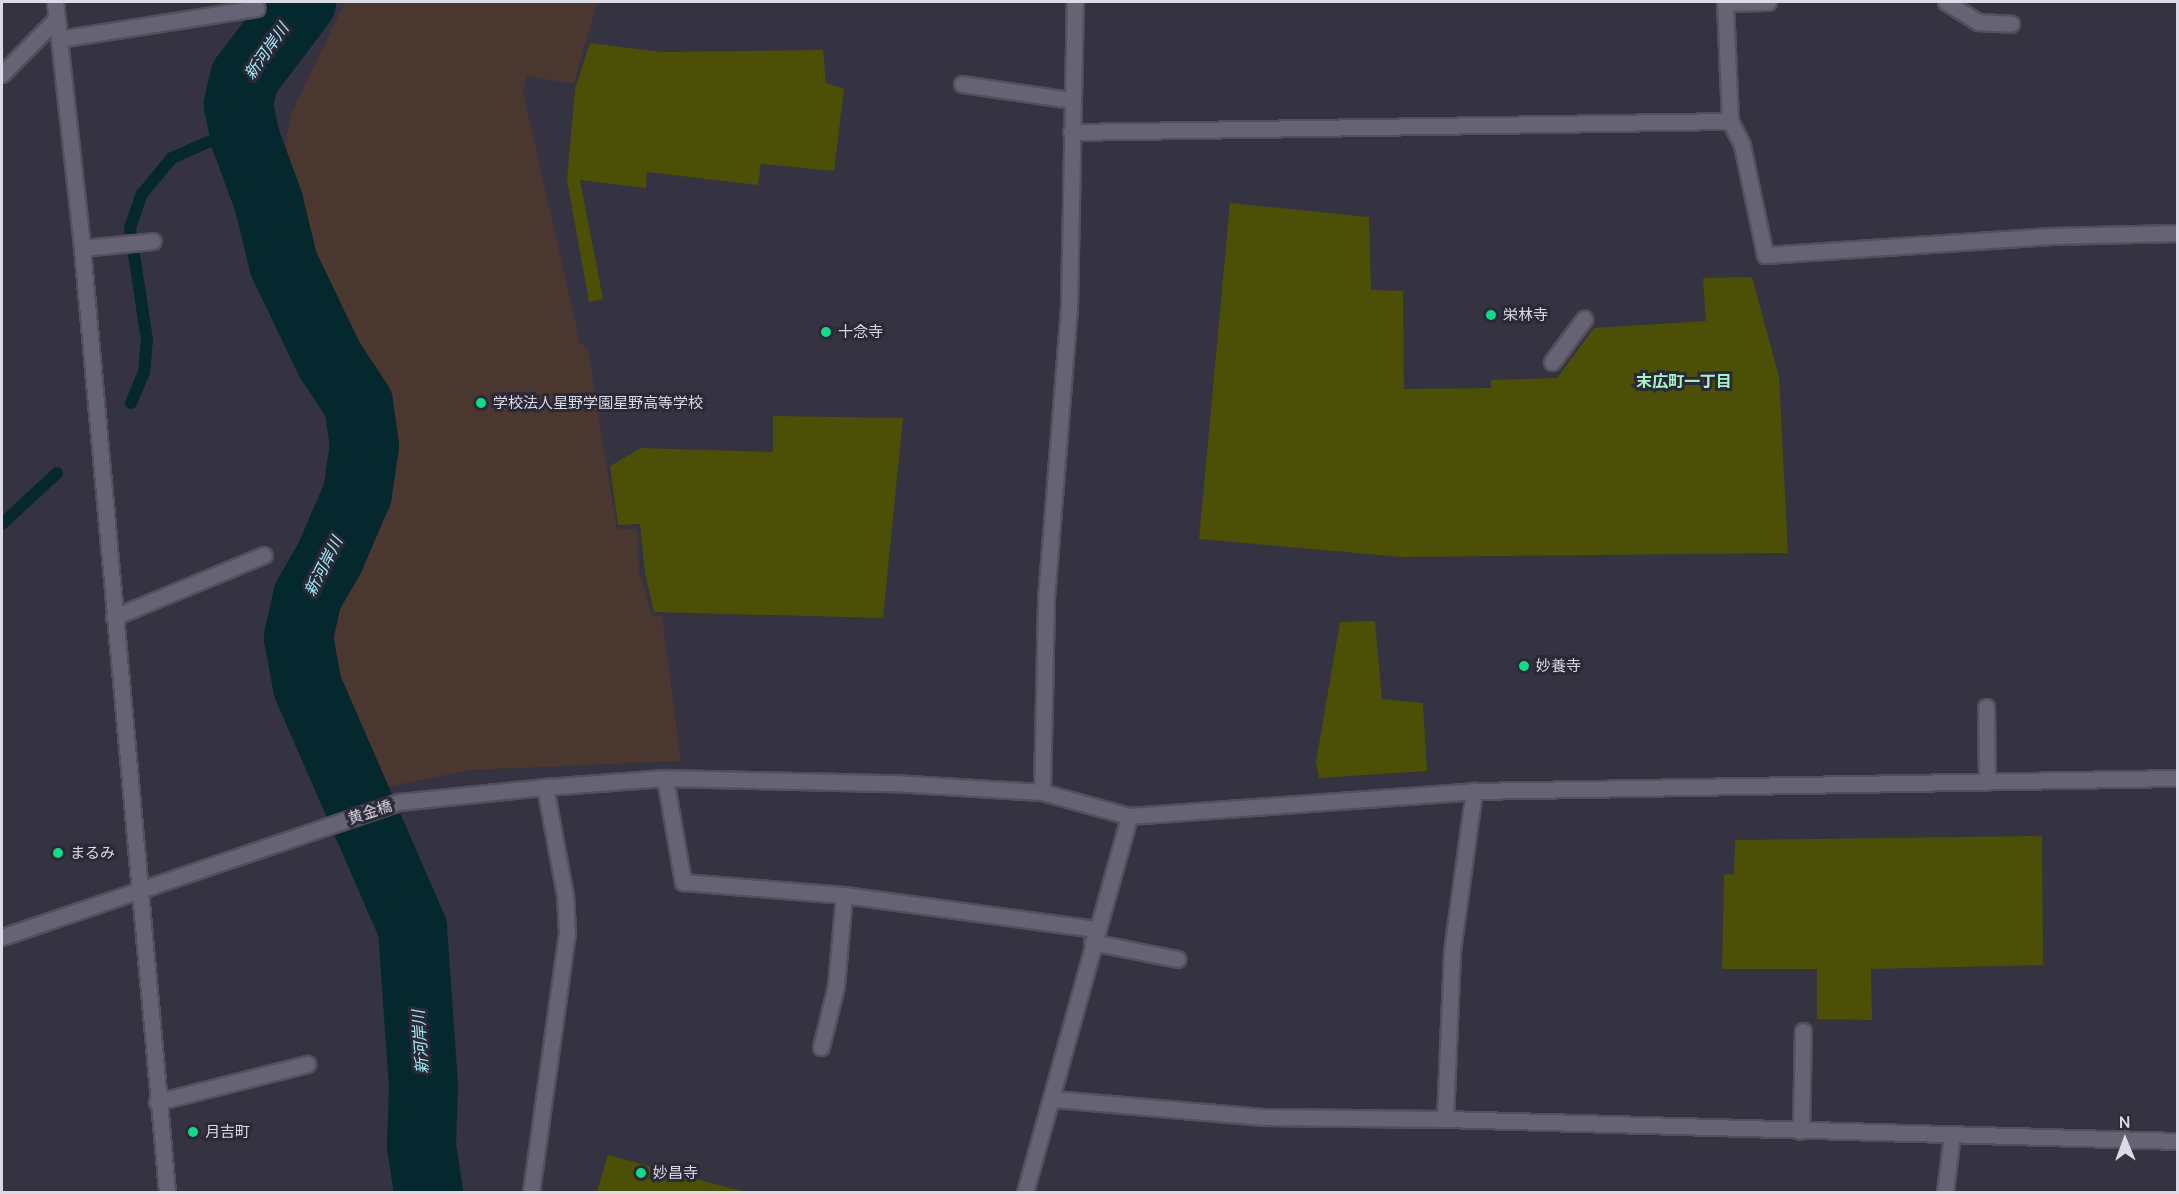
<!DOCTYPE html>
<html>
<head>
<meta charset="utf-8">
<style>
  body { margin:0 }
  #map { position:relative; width:2179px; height:1194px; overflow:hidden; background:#353241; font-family:Manrope,"Noto Sans JP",sans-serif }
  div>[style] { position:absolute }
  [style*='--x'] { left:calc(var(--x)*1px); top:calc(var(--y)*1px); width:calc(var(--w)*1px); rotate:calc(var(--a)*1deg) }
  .education>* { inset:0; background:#4a3730 }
  .green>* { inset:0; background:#4c4f06 }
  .stream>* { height:12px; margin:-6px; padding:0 6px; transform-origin:6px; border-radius:6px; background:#04282d }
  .river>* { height:69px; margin:-34.5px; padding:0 34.5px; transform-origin:34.5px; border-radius:34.5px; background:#04282d }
  .roads { filter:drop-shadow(2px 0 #52505c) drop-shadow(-2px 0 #52505c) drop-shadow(0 2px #52505c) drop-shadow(0 -2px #52505c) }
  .service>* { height:15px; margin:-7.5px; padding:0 7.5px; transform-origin:7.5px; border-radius:7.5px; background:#666374 }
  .minor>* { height:15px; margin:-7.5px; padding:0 7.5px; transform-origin:7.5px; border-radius:7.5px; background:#666374 }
  .tertiary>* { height:15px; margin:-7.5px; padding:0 7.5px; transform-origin:7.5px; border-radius:7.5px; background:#666374 }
  .dots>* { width:16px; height:16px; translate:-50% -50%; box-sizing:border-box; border:3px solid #2b2837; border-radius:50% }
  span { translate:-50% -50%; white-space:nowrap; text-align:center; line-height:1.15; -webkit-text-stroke:6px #2b2837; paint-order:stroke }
  .poi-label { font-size:15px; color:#dcdbe5 }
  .left { translate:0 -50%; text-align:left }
  .street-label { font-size:15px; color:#dcdbe5 }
  .water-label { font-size:16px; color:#9eeefa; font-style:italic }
  .neighbourhood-label { font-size:16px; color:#a6f4c6; font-weight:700 }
  .frame { position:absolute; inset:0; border:3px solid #dcdbe5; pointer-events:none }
  .north { position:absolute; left:2095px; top:1110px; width:60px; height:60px; -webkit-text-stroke:4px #2b2837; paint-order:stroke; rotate:359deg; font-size:16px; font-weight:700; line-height:24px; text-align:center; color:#dcdbe5 }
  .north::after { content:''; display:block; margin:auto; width:21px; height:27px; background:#dcdbe5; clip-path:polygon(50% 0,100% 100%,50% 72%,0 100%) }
</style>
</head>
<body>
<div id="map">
  <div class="education">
    <i style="clip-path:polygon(345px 2px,597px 2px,574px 84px,527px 76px,523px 91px,580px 343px,588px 349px,617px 530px,637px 529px,639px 571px,652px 616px,662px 616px,681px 761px,471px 770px,377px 789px,356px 745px,338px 700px,331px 655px,330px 607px,338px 561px,361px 516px,368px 485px,368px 411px,358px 378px,313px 297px,291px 199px,285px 147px,291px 114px)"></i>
  </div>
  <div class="green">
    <i style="clip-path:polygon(590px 43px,662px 52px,823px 50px,826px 83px,844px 89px,834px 171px,761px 164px,758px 185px,647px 172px,646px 188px,580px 180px,603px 299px,589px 302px,567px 180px,575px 89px)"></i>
    <i style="clip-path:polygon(1230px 203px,1369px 217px,1371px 290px,1403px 291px,1404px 389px,1491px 388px,1491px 380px,1557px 378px,1594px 328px,1706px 321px,1703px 278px,1752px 277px,1779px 377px,1788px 553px,1401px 557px,1199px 539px)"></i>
    <i style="clip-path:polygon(773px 416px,903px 418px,883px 618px,654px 612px,645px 573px,640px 524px,618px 525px,610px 466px,641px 448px,773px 452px)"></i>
    <i style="clip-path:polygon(1375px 621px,1382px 699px,1423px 703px,1427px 771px,1319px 778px,1316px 762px,1340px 622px)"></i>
    <i style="clip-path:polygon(2042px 836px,2043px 965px,1871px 969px,1872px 1020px,1817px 1019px,1817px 969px,1722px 969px,1724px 875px,1734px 874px,1735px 840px)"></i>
    <i style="clip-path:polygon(608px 1155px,745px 1192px,597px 1192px)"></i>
  </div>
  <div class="stream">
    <i style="--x:131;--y:403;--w:33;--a:-67"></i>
    <i style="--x:144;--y:373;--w:33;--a:-85"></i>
    <i style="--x:147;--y:340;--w:113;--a:-98.6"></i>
    <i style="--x:130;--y:228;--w:36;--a:-71"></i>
    <i style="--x:142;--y:194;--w:47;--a:-50.2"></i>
    <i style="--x:172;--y:158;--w:39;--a:-24"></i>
    <i style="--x:208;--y:142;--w:36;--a:-9"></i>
    <i style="--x:2;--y:524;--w:75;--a:-42.8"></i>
  </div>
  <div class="river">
    <i style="--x:301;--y:2;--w:94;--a:127.2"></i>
    <i style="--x:244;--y:77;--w:28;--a:103"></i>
    <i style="--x:238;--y:104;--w:33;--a:79"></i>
    <i style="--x:244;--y:136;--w:69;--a:69.7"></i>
    <i style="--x:268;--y:201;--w:64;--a:76.4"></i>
    <i style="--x:283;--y:263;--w:106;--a:64.4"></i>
    <i style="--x:329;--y:359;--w:53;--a:56.6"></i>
    <i style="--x:358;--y:403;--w:42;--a:81.9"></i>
    <i style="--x:364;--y:445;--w:49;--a:98.3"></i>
    <i style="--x:357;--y:493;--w:71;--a:113.3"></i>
    <i style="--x:329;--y:558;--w:44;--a:120.1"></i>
    <i style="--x:307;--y:596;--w:42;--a:102.4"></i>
    <i style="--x:298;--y:637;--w:50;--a:79.6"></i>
    <i style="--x:307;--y:686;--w:264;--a:66.5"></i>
    <i style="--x:412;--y:928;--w:157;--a:86"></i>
    <i style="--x:423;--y:1085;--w:60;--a:91.9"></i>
    <i style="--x:421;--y:1145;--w:48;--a:81.5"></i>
  </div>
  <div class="roads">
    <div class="service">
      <i style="--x:1946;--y:2;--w:38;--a:32"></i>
      <i style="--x:1978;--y:22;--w:33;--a:3"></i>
      <i style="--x:1725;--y:3;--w:43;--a:-1.3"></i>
      <i style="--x:59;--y:39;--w:200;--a:-8.9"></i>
      <i style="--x:962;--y:84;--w:110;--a:8.4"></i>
      <i style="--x:82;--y:248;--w:71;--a:-5.6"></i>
      <i style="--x:1552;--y:362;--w:54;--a:-53.3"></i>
      <i style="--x:114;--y:617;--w:162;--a:-22.5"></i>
      <i style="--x:1986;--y:707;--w:75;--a:89.2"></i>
      <i style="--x:665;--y:778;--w:106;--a:80.2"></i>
      <i style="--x:683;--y:882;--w:162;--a:4.6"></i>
      <i style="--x:844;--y:895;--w:254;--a:7.7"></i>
      <i style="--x:1092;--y:942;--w:87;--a:11.3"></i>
      <i style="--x:821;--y:1047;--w:63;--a:-76.2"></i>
      <i style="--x:836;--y:986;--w:91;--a:-85"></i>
      <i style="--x:157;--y:1102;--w:155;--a:-14.2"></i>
      <i style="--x:1445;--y:1119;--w:168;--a:-87.6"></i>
      <i style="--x:1452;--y:951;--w:162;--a:-82.2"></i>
      <i style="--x:1801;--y:1131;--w:100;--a:-88.9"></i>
      <i style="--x:531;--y:1192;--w:262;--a:-82.1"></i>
      <i style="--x:567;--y:932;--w:37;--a:-93"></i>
      <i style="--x:565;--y:895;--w:110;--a:-100.5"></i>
      <i style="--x:1945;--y:1192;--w:58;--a:-83.1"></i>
    </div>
    <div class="minor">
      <i style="--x:1725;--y:2;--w:119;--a:87.6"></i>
      <i style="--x:1730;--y:121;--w:27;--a:63"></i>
      <i style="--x:1742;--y:145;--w:112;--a:78.2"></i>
      <i style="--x:1765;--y:255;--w:287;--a:-3.8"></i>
      <i style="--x:2051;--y:236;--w:127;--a:-1.4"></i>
      <i style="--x:2;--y:74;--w:78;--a:-45.5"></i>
      <i style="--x:1071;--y:132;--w:659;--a:-0.96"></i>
      <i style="--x:1042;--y:792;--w:193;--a:-88.8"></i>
      <i style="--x:1046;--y:599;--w:293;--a:-85.5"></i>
      <i style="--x:1069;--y:307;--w:305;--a:-88.9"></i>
      <i style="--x:2;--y:937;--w:419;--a:-18.8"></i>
      <i style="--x:399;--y:802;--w:147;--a:-5.9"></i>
      <i style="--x:545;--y:787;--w:120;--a:-4.3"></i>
      <i style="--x:665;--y:778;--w:228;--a:1.3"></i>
      <i style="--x:893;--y:783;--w:149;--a:3.5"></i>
      <i style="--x:1042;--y:792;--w:90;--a:15.4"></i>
      <i style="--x:1129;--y:816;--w:346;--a:-4.1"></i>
      <i style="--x:1474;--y:791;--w:704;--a:-1.06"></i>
      <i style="--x:1054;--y:1099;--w:210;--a:4.9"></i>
      <i style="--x:1263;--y:1117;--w:182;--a:0.6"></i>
      <i style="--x:1445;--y:1119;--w:733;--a:1.72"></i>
      <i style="--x:1025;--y:1192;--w:390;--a:-74.5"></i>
    </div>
    <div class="tertiary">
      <i style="--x:55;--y:2;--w:247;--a:83.7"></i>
      <i style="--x:82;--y:248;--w:948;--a:84.85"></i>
    </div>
  </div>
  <div class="dots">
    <i style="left:1491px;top:315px;background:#13d989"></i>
    <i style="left:826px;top:332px;background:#13d989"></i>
    <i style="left:481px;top:403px;background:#13d989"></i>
    <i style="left:1524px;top:666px;background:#13d989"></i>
    <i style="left:58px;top:853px;background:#13d989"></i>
    <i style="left:193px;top:1132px;background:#13d989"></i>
    <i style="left:641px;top:1173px;background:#13d989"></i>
  </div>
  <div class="poi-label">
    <span class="left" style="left:1503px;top:315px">栄林寺</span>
    <span class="left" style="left:838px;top:332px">十念寺</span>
    <span class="left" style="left:493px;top:403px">学校法人星野学園星野高等学校</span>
    <span class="left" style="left:1536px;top:666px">妙養寺</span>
    <span class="left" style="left:70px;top:853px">まるみ</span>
    <span class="left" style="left:205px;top:1132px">月吉町</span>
    <span class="left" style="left:653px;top:1173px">妙昌寺</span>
  </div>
  <div class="street-label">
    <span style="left:370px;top:812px;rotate:-18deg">黄金橋</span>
  </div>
  <div class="water-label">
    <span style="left:266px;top:51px;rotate:-55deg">新河岸川</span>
    <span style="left:323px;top:566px;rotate:-63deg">新河岸川</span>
    <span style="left:420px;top:1042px;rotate:-94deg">新河岸川</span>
  </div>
  <div class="neighbourhood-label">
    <span style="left:1684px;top:381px">末広町一丁目</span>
  </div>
  <div class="frame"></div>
  <div class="north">N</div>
</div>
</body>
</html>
